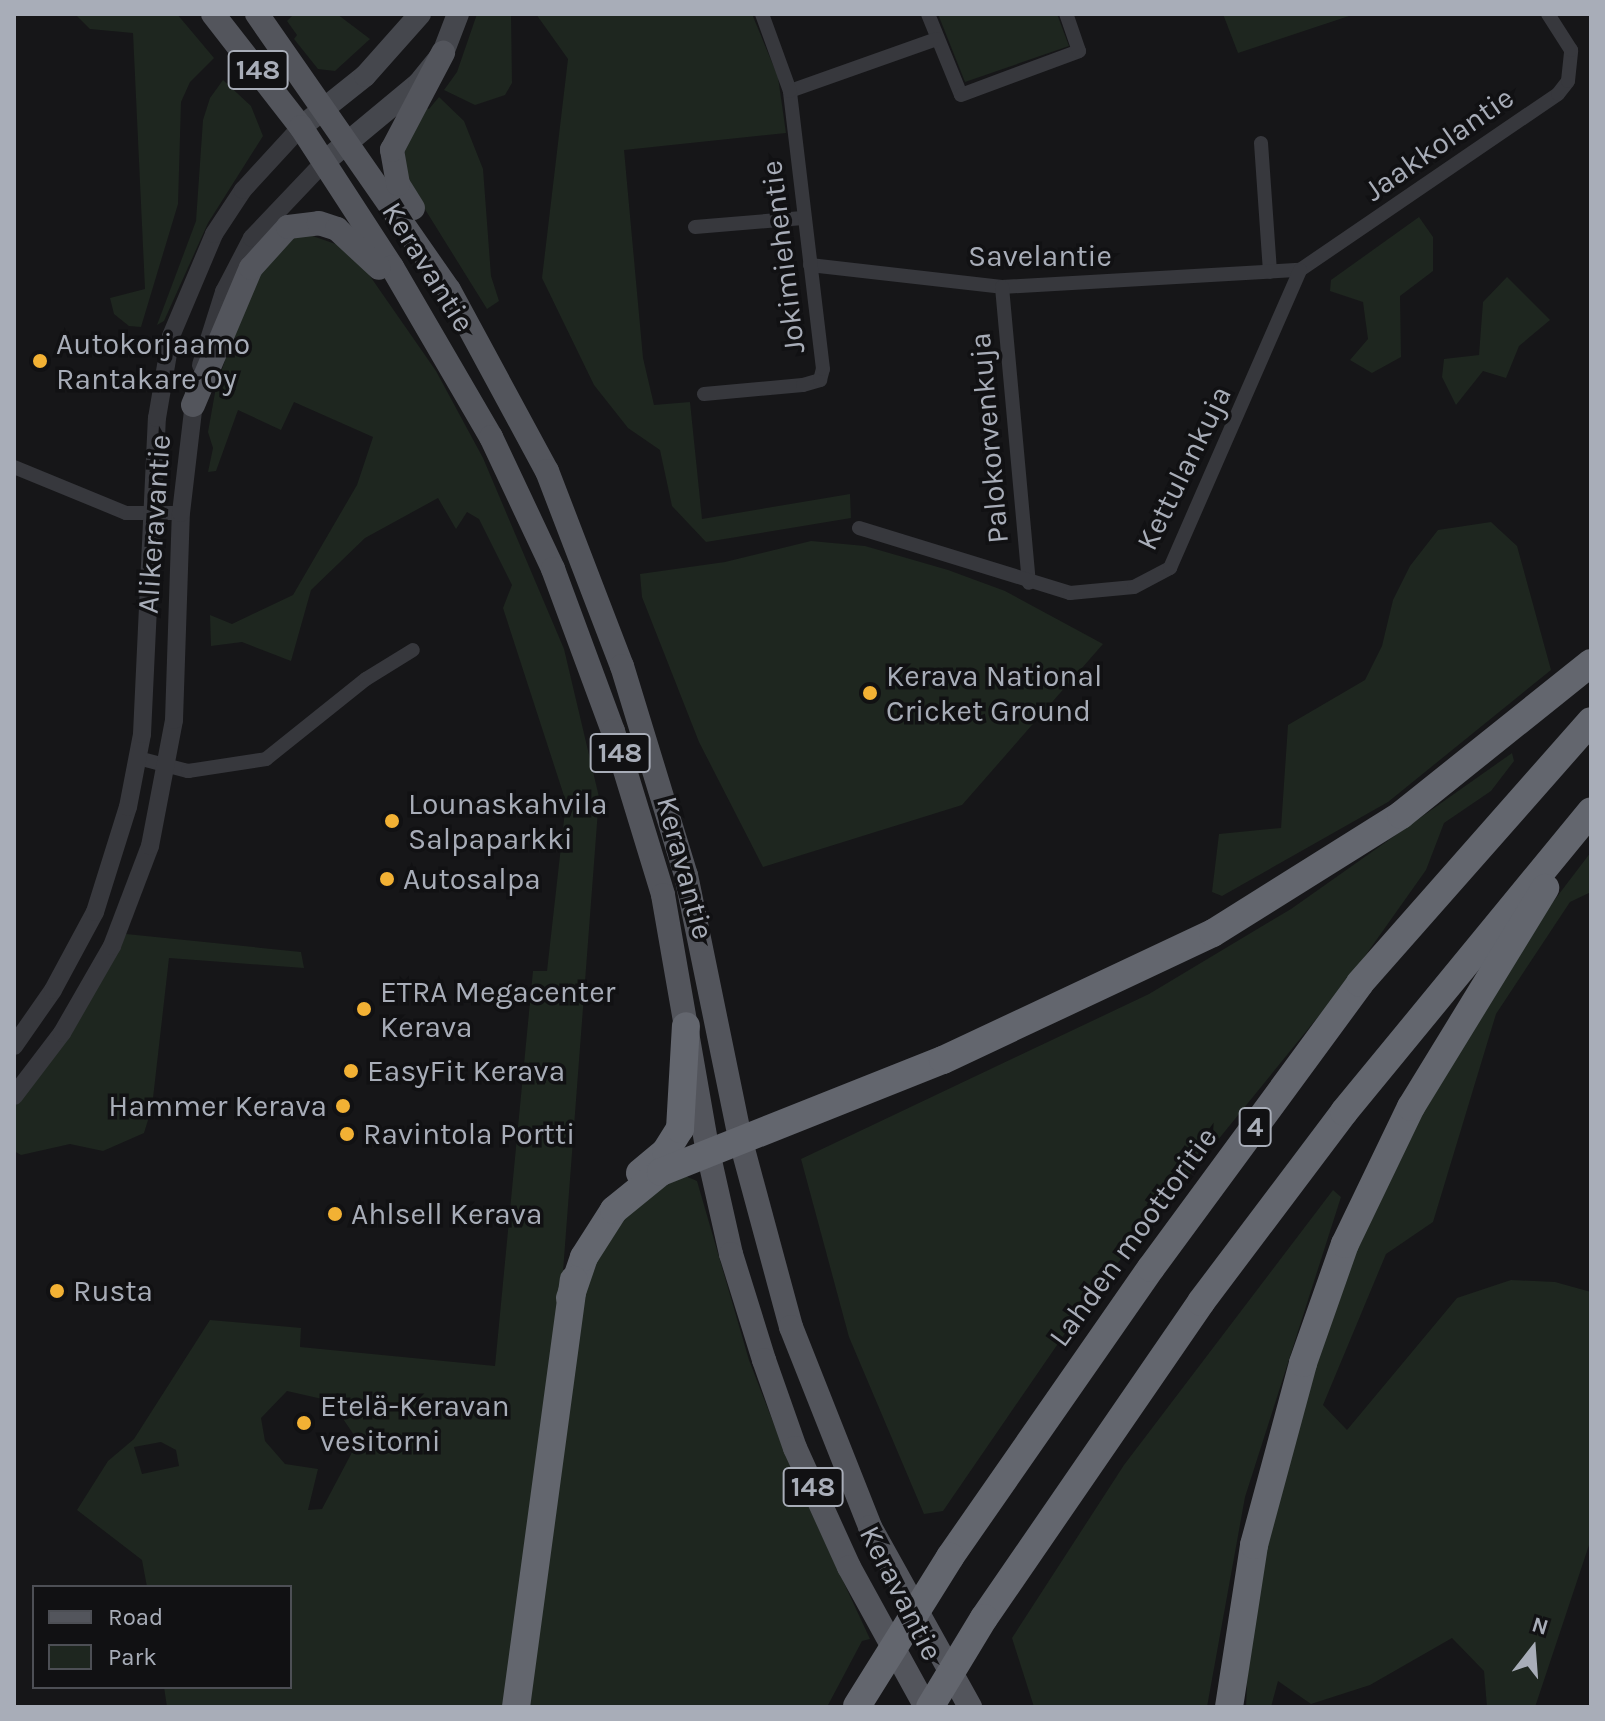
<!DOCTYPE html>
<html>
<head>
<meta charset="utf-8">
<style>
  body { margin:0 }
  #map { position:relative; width:1605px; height:1721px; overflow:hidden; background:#161618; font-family:Karla,sans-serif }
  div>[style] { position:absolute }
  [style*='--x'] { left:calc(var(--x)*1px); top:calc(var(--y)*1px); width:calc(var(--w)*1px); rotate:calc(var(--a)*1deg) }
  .green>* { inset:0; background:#1e261f }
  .minor>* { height:14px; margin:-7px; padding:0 7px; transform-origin:7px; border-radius:7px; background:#37383d }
  .tertiary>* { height:18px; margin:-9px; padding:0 9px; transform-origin:9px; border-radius:9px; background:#37383d }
  .secondary>* { height:22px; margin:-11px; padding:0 11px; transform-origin:11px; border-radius:11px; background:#45474d }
  .primary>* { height:24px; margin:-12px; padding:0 12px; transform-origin:12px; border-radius:12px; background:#53555c }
  .motorway>* { height:28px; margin:-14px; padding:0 14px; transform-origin:14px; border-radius:14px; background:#63666e }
  .motorway-bridge>* { height:28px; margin:-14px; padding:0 14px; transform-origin:14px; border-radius:14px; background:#63666e }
  .dots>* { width:22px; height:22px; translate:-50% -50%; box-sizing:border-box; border:4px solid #111113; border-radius:50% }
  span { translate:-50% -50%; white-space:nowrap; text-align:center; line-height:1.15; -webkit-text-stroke:7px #111113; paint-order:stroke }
  .shield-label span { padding:2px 6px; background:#111113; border:2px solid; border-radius:6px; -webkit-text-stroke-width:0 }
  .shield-label { font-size:28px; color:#a8adb8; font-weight:700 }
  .street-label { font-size:30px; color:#a8adb8 }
  .poi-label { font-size:30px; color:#a8adb8 }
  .left { translate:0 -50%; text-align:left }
  .right { translate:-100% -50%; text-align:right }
  .frame { position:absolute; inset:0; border:16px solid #a8adb8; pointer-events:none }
  .legend { position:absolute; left:32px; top:1585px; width:260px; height:104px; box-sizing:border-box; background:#111113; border:2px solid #4d4f55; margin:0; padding:10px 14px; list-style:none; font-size:24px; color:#a8adb8 }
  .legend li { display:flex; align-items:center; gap:16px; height:40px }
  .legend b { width:40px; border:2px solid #4d4f55 }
  .north { position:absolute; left:1493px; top:1609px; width:80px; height:80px; -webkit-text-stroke:6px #111113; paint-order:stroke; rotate:17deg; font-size:22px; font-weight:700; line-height:32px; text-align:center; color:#a8adb8 }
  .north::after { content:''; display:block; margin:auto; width:28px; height:36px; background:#a8adb8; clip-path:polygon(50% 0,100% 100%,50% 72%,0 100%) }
</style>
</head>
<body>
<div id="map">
  <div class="green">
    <i style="clip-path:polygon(75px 14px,177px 14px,214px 58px,190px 82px,181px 102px,178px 204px,141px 327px,129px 326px,114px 314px,110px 298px,145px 289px,133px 33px,90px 29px)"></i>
    <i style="clip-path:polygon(294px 14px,337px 14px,370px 39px,335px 71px,318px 69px,294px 39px,297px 35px,287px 21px)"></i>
    <i style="clip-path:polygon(477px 14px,511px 14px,512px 83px,505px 95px,475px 105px,444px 90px,457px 72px)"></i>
    <i style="clip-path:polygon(536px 14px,752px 14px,778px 77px,786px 133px,624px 150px,643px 358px,654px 405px,690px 402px,702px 519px,850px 494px,851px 518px,706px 542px,672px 506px,660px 450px,628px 428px,594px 385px,542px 278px,568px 59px)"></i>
    <i style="clip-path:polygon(938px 14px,1057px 14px,1069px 46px,965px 82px)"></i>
    <i style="clip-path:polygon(1223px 14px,1355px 14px,1238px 53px)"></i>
    <i style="clip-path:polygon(223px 80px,251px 106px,263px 136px,208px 223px,164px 321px,157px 325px,196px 221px,203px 120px,210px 98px)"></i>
    <i style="clip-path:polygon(439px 97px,464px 121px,483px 169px,491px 276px,499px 301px,487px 309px,413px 190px,402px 158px,412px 125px,424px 107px,429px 109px)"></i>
    <i style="clip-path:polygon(1419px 217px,1433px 237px,1433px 271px,1400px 296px,1401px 357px,1372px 373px,1350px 360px,1368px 339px,1363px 302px,1330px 291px,1331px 280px)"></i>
    <i style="clip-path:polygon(evenodd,307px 234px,344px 247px,363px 266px,436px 371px,483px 458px,564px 649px,599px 797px,561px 1298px,505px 1707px,167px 1707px,164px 1687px,290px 1687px,290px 1587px,147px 1587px,142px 1560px,77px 1510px,108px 1461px,134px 1439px,210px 1320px,301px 1328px,300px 1347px,495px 1366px,533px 971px,547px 971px,566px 802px,503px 608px,512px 585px,479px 519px,467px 512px,456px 529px,438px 498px,365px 538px,311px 590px,291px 661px,242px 642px,211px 646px,210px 615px,232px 624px,293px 595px,357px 485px,373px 437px,294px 402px,281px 430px,238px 410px,216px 471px,208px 472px,213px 448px,208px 432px,216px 387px,252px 280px,287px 238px,307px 234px,287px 1391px,331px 1401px,358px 1441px,322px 1509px,308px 1510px,318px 1469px,285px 1464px,265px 1441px,261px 1418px,287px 1391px,307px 234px,161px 1442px,176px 1450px,179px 1466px,142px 1474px,134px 1447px,161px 1442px)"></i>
    <i style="clip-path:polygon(1507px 277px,1550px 320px,1519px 346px,1506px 378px,1483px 371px,1456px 405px,1442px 377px,1444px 359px,1479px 355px,1483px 302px)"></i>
    <i style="clip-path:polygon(1491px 522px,1517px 546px,1551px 670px,1388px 802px,1222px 896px,1212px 892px,1219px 834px,1281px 828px,1288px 725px,1365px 680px,1382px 646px,1393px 600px,1410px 566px,1438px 530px)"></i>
    <i style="clip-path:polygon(811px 541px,865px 546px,948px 570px,1005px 591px,1103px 644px,962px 805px,763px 867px,699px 742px,642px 597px,640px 574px,725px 562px)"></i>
    <i style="clip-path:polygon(1512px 753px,1514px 761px,1491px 791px,1444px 823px,1426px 870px,1348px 980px,1090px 1297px,943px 1511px,924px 1514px,849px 1337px,801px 1159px,1149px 994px,1291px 909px)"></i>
    <i style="clip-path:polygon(1591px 852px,1591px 892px,1570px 902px,1496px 1014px,1433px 1222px,1386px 1254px,1323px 1405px,1347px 1430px,1457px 1298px,1511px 1280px,1555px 1282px,1591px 1292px,1591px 1539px,1535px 1707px,1487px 1707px,1484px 1671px,1452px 1638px,1370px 1685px,1311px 1704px,1278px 1681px,1271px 1707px,1246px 1707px,1249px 1637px,1275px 1510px,1309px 1379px,1355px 1249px,1414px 1116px,1518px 948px)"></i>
    <i style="clip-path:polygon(126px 934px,301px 952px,304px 968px,169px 958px,152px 1107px,144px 1133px,103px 1151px,70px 1144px,21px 1155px,14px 1151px,14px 1108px,72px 1028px)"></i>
    <i style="clip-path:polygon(683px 1175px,697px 1181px,749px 1360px,792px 1471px,870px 1639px,862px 1641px,827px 1707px,523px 1707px,582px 1289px,596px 1249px,628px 1209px)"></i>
    <i style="clip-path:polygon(1333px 1190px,1341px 1197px,1245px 1497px,1207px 1707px,1034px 1707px,1012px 1638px,1124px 1465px)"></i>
  </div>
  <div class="minor">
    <i style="--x:928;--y:14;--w:87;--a:67.8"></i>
    <i style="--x:961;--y:95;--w:126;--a:-20.4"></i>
    <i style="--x:1079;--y:51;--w:39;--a:-109"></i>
    <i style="--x:790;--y:91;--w:156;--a:-19.5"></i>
    <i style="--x:1261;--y:143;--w:129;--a:86"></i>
    <i style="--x:695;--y:227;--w:108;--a:-4.8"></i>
    <i style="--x:810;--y:265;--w:193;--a:6.5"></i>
    <i style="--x:1002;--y:287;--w:298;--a:-3.3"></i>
    <i style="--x:1300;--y:270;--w:312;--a:-34.3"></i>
    <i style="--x:1558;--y:94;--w:16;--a:-52"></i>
    <i style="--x:1568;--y:81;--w:31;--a:-84"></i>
    <i style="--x:1571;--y:50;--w:43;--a:-122.6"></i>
    <i style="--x:1002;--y:287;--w:297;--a:84.8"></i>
    <i style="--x:704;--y:394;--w:99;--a:-5.2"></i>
    <i style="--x:803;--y:385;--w:18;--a:-16"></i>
    <i style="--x:820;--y:380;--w:11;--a:-75"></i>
    <i style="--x:823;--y:369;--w:280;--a:-96.8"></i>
    <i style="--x:790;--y:91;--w:82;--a:-110"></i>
    <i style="--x:14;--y:467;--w:121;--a:22.3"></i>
    <i style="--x:126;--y:513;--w:55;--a:0"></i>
    <i style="--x:859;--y:528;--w:221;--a:17.1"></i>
    <i style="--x:1070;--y:593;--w:64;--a:-5.4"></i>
    <i style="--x:1134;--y:587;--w:41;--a:-27.8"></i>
    <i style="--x:1170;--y:568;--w:325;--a:-66.4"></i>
    <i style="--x:138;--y:758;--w:52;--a:14.6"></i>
    <i style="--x:188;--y:771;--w:79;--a:-8.7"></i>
    <i style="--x:266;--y:759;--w:128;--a:-38.7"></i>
    <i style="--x:366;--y:679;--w:55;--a:-31.7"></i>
  </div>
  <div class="tertiary">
    <i style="--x:201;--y:365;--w:77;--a:-72.5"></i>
    <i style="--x:224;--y:292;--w:61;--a:-62.6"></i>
    <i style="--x:252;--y:238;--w:105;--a:-46.5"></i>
    <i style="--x:14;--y:1046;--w:68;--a:-55.1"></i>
    <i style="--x:53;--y:990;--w:89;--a:-61.7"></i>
    <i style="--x:95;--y:912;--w:110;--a:-72.6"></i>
    <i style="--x:128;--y:807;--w:74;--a:-79.1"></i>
    <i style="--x:142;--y:734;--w:316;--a:-87.3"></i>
    <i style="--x:157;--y:418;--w:83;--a:-80.3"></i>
    <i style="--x:171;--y:336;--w:111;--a:-67.1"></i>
    <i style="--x:214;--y:234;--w:53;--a:-56.6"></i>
    <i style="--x:243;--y:190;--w:86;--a:-47.4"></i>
    <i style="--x:14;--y:1096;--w:79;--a:-52.7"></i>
    <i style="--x:62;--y:1033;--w:100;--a:-60.1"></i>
    <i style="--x:112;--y:946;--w:107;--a:-69.2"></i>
    <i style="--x:150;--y:846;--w:128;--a:-79.2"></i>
    <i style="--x:174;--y:720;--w:207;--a:-88.1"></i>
    <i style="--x:181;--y:513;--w:120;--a:-83.3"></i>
  </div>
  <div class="secondary">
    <i style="--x:301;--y:127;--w:82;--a:-38.6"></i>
    <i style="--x:365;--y:76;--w:83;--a:-48.4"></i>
    <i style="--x:324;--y:162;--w:124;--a:-39.7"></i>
    <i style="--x:419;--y:83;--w:38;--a:-51"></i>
    <i style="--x:443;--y:53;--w:42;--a:-69"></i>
  </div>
  <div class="primary">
    <i style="--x:213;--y:14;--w:143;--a:52.1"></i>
    <i style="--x:301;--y:127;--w:167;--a:57"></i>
    <i style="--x:392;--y:267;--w:197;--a:59.8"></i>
    <i style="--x:491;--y:437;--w:146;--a:64.8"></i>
    <i style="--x:553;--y:569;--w:173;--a:69.7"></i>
    <i style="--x:613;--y:731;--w:171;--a:73"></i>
    <i style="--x:663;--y:895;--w:261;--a:80.1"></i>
    <i style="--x:708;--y:1152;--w:105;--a:77.3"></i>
    <i style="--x:731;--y:1254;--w:111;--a:72.7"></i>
    <i style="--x:764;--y:1360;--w:93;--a:70.6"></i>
    <i style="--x:795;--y:1448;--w:131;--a:65.6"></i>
    <i style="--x:849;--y:1567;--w:160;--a:61.2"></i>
    <i style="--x:257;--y:14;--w:336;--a:55.2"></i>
    <i style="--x:449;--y:290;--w:206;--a:61.6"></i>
    <i style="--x:547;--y:471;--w:209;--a:69"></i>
    <i style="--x:622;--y:666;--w:219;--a:73"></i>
    <i style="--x:686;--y:875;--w:268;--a:78.4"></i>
    <i style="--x:740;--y:1138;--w:196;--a:74.9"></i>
    <i style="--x:791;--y:1327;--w:215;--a:68.4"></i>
    <i style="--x:870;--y:1527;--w:206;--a:60.9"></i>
    <i style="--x:413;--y:208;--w:28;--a:-122"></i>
    <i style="--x:398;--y:184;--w:35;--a:-100"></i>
    <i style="--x:392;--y:150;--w:110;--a:-62.3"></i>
    <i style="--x:193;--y:405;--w:149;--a:-67.1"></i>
    <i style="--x:251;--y:268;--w:55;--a:-47.9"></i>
    <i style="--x:288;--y:227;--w:31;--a:-7"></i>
    <i style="--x:319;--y:223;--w:19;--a:18"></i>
    <i style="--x:337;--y:229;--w:57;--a:42.9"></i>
  </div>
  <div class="motorway">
    <i style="--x:640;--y:1173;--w:34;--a:-40"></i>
    <i style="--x:666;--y:1151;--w:26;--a:-58"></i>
    <i style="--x:680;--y:1129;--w:103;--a:-86.7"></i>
    <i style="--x:570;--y:1298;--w:43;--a:-71.1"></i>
    <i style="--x:584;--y:1257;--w:56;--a:-57.4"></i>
    <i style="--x:614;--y:1210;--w:60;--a:-39"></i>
    <i style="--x:661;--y:1172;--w:303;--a:-21.7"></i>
    <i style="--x:943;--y:1060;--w:298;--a:-25.2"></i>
    <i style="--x:1213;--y:933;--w:222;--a:-32.1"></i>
    <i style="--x:1401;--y:815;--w:243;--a:-38.7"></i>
    <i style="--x:950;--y:1557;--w:352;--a:-55.2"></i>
    <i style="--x:1151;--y:1268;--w:353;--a:-53.7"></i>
    <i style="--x:1360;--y:983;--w:349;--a:-48.6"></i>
    <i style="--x:984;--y:1618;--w:383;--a:-55.5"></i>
    <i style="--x:1201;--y:1302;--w:238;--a:-53"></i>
    <i style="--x:1344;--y:1112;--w:389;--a:-50.6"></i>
    <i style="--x:516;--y:1707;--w:431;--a:-82.3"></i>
    <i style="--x:1229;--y:1707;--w:164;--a:-81.2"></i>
    <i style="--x:1254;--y:1545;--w:188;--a:-74.9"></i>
    <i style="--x:1303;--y:1363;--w:126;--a:-70.6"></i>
    <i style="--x:1345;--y:1244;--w:152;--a:-64.3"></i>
    <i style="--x:1411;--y:1107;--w:257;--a:-58.5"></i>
  </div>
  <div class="motorway-bridge">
    <i style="--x:857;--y:1706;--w:176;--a:-58"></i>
    <i style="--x:930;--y:1707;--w:104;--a:-58.8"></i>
  </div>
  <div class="dots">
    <i style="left:40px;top:361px;background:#f2b134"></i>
    <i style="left:870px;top:693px;background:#f2b134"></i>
    <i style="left:392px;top:821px;background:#f2b134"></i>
    <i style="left:387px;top:879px;background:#f2b134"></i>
    <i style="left:364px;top:1009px;background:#f2b134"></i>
    <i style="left:351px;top:1071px;background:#f2b134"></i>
    <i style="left:343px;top:1106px;background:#f2b134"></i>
    <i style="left:347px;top:1134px;background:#f2b134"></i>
    <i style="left:335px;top:1214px;background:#f2b134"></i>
    <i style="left:57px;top:1291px;background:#f2b134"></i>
    <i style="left:304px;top:1423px;background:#f2b134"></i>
  </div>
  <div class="shield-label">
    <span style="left:258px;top:70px">148</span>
    <span style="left:620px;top:753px">148</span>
    <span style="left:1255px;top:1127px">4</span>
    <span style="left:813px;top:1487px">148</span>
  </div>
  <div class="street-label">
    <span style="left:1439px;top:144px;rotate:-35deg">Jaakkolantie</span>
    <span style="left:1040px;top:256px">Savelantie</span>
    <span style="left:783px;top:257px;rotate:-97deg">Jokimiehentie</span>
    <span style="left:428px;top:267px;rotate:58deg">Keravantie</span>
    <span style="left:989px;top:438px;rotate:-95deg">Palokorvenkuja</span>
    <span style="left:1184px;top:468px;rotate:-64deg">Kettulankuja</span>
    <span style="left:154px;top:524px;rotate:-86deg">Alikeravantie</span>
    <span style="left:685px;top:868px;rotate:75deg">Keravantie</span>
    <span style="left:1133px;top:1237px;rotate:-54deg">Lahden moottoritie</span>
    <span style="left:901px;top:1593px;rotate:63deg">Keravantie</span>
  </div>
  <div class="poi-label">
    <span class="left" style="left:56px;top:361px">Autokorjaamo<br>Rantakare Oy</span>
    <span class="left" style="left:886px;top:693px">Kerava National<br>Cricket Ground</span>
    <span class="left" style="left:408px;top:821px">Lounaskahvila<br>Salpaparkki</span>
    <span class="left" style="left:403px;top:879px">Autosalpa</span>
    <span class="left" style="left:380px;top:1009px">ETRA Megacenter<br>Kerava</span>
    <span class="left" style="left:367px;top:1071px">EasyFit Kerava</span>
    <span class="right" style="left:327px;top:1106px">Hammer Kerava</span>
    <span class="left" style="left:363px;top:1134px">Ravintola Portti</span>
    <span class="left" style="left:351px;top:1214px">Ahlsell Kerava</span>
    <span class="left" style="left:73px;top:1291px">Rusta</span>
    <span class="left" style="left:320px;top:1423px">Etelä-Keravan<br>vesitorni</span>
  </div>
  <div class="frame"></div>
  <ul class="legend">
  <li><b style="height:10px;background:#53555c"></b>Road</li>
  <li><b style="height:22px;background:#1e261f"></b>Park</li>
  </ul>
  <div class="north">N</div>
</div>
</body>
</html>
